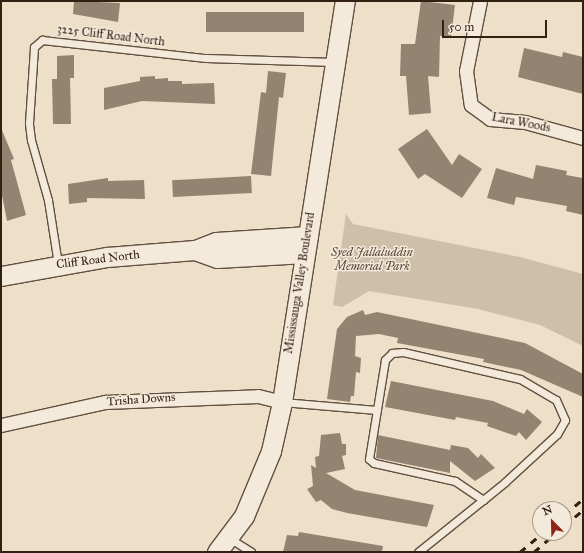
<!DOCTYPE html>
<html>
<head>
<meta charset="utf-8">
<style>
  body { margin:0 }
  #map { position:relative; width:584px; height:553px; overflow:hidden; background:#eedfc8; font-family:"IM FELL Great Primer",serif }
  div>[style] { position:absolute }
  [style*='--x'] { left:calc(var(--x)*1px); top:calc(var(--y)*1px); width:calc(var(--w)*1px); rotate:calc(var(--a)*1deg) }
  .green>* { inset:0; background:#cebfa9 }
  .building>* { inset:0; background:#948371; transform-origin:0 0 }
  .roads { filter:drop-shadow(1px 0 #615040) drop-shadow(-1px 0 #615040) drop-shadow(0 1px #615040) drop-shadow(0 -1px #615040) }
  .lane>* { height:7px; margin:-3.5px; padding:0 3.5px; transform-origin:3.5px; border-radius:3.5px; background:#f4eadb }
  .street>* { height:13px; margin:-6.5px; padding:0 6.5px; transform-origin:6.5px; border-radius:6.5px; background:#f4eadb }
  .secondary>* { height:19px; margin:-9.5px; padding:0 9.5px; transform-origin:9.5px; border-radius:9.5px; background:#f4eadb }
  .rail>* { height:3px; margin-top:-1.5px; transform-origin:0; background:repeating-linear-gradient(90deg,#322012 0 7px,transparent 0 14px) }
  span { translate:-50% -50%; white-space:nowrap; text-align:center; line-height:1.15; -webkit-text-stroke:3px #f4eadb; paint-order:stroke }
  .street-label { font-size:12px; color:#322012 }
  .park-label { font-size:12px; color:#594838; font-style:italic }
  .frame { position:absolute; inset:0; border:2px solid #322012; pointer-events:none }
  .north { position:absolute; left:532px; top:501px; width:40px; height:40px; box-sizing:border-box; background:#f4eadb; border:1px solid #a6998b; border-radius:50%; rotate:337deg; font-size:11px; font-weight:700; line-height:16px; text-align:center; color:#322012 }
  .north::after { content:''; display:block; margin:auto; width:14px; height:18px; background:#8f2418; clip-path:polygon(50% 0,100% 100%,50% 72%,0 100%) }
  .scale { position:absolute; left:442px; top:20px; width:105px; height:18px; box-sizing:border-box; border:2px solid #322012; border-top:0; padding-left:5px; font-size:12px; line-height:14px; white-space:nowrap; color:#322012; -webkit-text-stroke:3px #f4eadb; paint-order:stroke }
</style>
</head>
<body>
<div id="map">
  <div class="green">
    <i style="clip-path:polygon(346px 214px,353px 224px,520px 257px,583px 274px,583px 346px,540px 325px,478px 309px,369px 291px,342px 307px,333px 305px)"></i>
  </div>
  <div class="building">
    <i style="clip-path:polygon(74px 1px,120px 3px,118px 22px,73px 14px)"></i>
    <i style="clip-path:polygon(421px 1px,455px 5px,451px 37px,440px 36px,439px 77px,428px 76px,431px 113px,409px 115px,406px 76px,400px 76px,401px 44px,415px 44px)"></i>
    <i style="left:206px;top:12px;width:98px;height:20px"></i>
    <i style="clip-path:polygon(524px 48px,562px 57px,563px 52px,583px 57px,583px 94px,518px 77px)"></i>
    <i style="clip-path:polygon(74px 55px,74px 78px,70px 78px,71px 124px,53px 124px,52px 79px,57px 79px,57px 56px)"></i>
    <i style="clip-path:polygon(268px 71px,286px 73px,283px 98px,279px 97px,271px 176px,251px 174px,261px 92px,266px 93px)"></i>
    <i style="clip-path:polygon(155px 76px,155px 79px,168px 78px,168px 81px,182px 81px,182px 84px,214px 83px,215px 104px,142px 101px,104px 110px,104px 88px,140px 81px,140px 77px)"></i>
    <i style="clip-path:polygon(1px 128px,14px 159px,11px 160px,26px 215px,7px 221px,1px 190px)"></i>
    <i style="clip-path:polygon(427px 129px,452px 165px,459px 154px,482px 169px,462px 198px,425px 174px,418px 179px,398px 149px)"></i>
    <i style="clip-path:polygon(536px 165px,567px 171px,566px 175px,583px 178px,583px 215px,566px 211px,567px 206px,516px 197px,514px 205px,487px 198px,496px 168px,533px 179px)"></i>
    <i style="left:251px;top:176px;width:17px;height:79px;rotate:87deg"></i>
    <i style="clip-path:polygon(108px 178px,108px 181px,144px 180px,145px 199px,87px 198px,87px 202px,69px 204px,68px 184px)"></i>
    <i style="clip-path:polygon(363px 310px,365px 315px,377px 312px,525px 343px,583px 374px,583px 397px,521px 370px,483px 362px,484px 359px,397px 343px,398px 338px,379px 334px,356px 336px,355px 356px,361px 358px,360px 373px,356px 372px,354px 396px,351px 396px,350px 402px,327px 399px,337px 329px,347px 317px)"></i>
    <i style="clip-path:polygon(391px 381px,493px 401px,524px 414px,527px 409px,542px 422px,526px 440px,519px 432px,516px 436px,487px 426px,488px 423px,456px 417px,455px 420px,385px 407px)"></i>
    <i style="clip-path:polygon(340px 433px,342px 444px,346px 444px,346px 455px,342px 456px,345px 469px,326px 473px,355px 490px,434px 505px,427px 527px,347px 513px,332px 509px,321px 500px,316px 502px,307px 489px,313px 486px,311px 465px,316px 468px,315px 457px,319px 456px,321px 435px)"></i>
    <i style="clip-path:polygon(378px 435px,450px 450px,451px 445px,468px 448px,478px 458px,481px 454px,495px 468px,475px 481px,450px 461px,450px 473px,376px 458px)"></i>
    <i style="clip-path:polygon(299px 532px,383px 546px,382px 552px,283px 552px,287px 535px,298px 536px)"></i>
  </div>
  <div class="roads">
    <div class="lane">
      <i style="--x:58;--y:264;--w:65;--a:-98.9"></i>
      <i style="--x:48;--y:200;--w:62;--a:-105.8"></i>
      <i style="--x:31;--y:140;--w:17;--a:-97"></i>
      <i style="--x:29;--y:123;--w:76;--a:-86.2"></i>
      <i style="--x:34;--y:47;--w:11;--a:-41"></i>
      <i style="--x:42;--y:40;--w:165;--a:6.3"></i>
      <i style="--x:206;--y:58;--w:128;--a:1.8"></i>
      <i style="--x:282;--y:402;--w:95;--a:4.8"></i>
      <i style="--x:229;--y:538;--w:26;--a:32"></i>
      <i style="--x:418;--y:552;--w:83;--a:-38.7"></i>
      <i style="--x:483;--y:500;--w:28;--a:-39"></i>
      <i style="--x:505;--y:482;--w:71;--a:-42.7"></i>
      <i style="--x:557;--y:434;--w:16;--a:-60"></i>
      <i style="--x:565;--y:420;--w:22;--a:-114"></i>
      <i style="--x:556;--y:400;--w:42;--a:-149.7"></i>
      <i style="--x:520;--y:379;--w:120;--a:-167"></i>
      <i style="--x:403;--y:352;--w:11;--a:175"></i>
      <i style="--x:392;--y:353;--w:10;--a:135"></i>
      <i style="--x:385;--y:360;--w:100;--a:99.2"></i>
      <i style="--x:369;--y:459;--w:6;--a:39"></i>
      <i style="--x:374;--y:463;--w:83;--a:12.5"></i>
      <i style="--x:455;--y:481;--w:34;--a:34"></i>
    </div>
    <div class="street">
      <i style="--x:480;--y:1;--w:71;--a:101.3"></i>
      <i style="--x:466;--y:71;--w:34;--a:82"></i>
      <i style="--x:471;--y:105;--w:24;--a:36"></i>
      <i style="--x:490;--y:119;--w:35;--a:5"></i>
      <i style="--x:525;--y:122;--w:60;--a:15.4"></i>
      <i style="--x:1;--y:425;--w:107;--a:-12.5"></i>
      <i style="--x:105;--y:402;--w:153;--a:-2.2"></i>
      <i style="--x:258;--y:396;--w:25;--a:14"></i>
    </div>
    <div class="secondary">
      <i style="--x:195;--y:250;--w:23;--a:20"></i>
      <i style="--x:217;--y:258;--w:88;--a:-3.3"></i>
      <i style="--x:1;--y:276;--w:108;--a:-10.2"></i>
      <i style="--x:107;--y:257;--w:88;--a:-4.5"></i>
      <i style="--x:195;--y:250;--w:22;--a:-21"></i>
      <i style="--x:216;--y:242;--w:92;--a:-3.7"></i>
      <i style="--x:217;--y:552;--w:45;--a:-53.1"></i>
      <i style="--x:244;--y:516;--w:70;--a:-67.4"></i>
      <i style="--x:271;--y:451;--w:50;--a:-77.3"></i>
      <i style="--x:282;--y:402;--w:406;--a:-81.1"></i>
    </div>
  </div>
  <div class="rail">
    <i style="--x:564;--y:515;--w:25;--a:-40"></i>
    <i style="--x:564;--y:526;--w:25;--a:-40"></i>
    <i style="--x:520;--y:552;--w:30;--a:-40"></i>
    <i style="--x:534;--y:552;--w:29;--a:-41"></i>
  </div>
  <div class="street-label">
    <span style="left:111px;top:36px;rotate:7deg">3225 Cliff Road North</span>
    <span style="left:521px;top:123px;rotate:11deg">Lara Woods</span>
    <span style="left:98px;top:260px;rotate:-7deg">Cliff Road North</span>
    <span style="left:300px;top:283px;rotate:-81deg">Mississauga Valley Boulevard</span>
    <span style="left:141px;top:400px;rotate:-4deg">Trisha Downs</span>
  </div>
  <div class="park-label">
    <span style="left:372px;top:260px">Syed Jallaluddin<br>Memorial Park</span>
  </div>
  <div class="frame"></div>
  <div class="north">N</div>
  <div class="scale">50 m</div>
</div>
</body>
</html>
